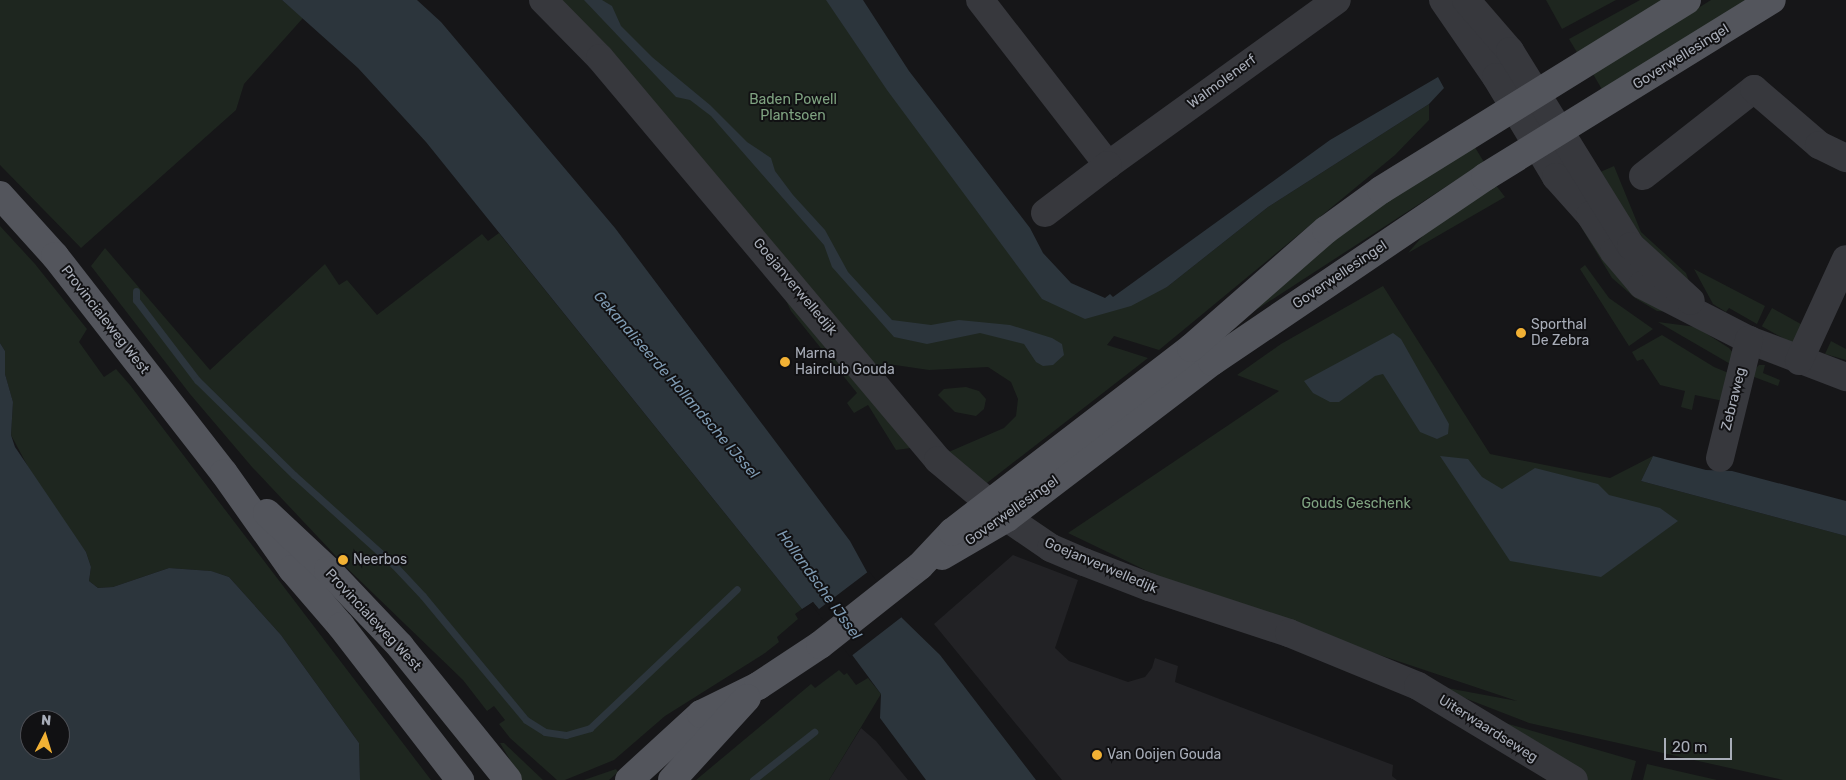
<!DOCTYPE html>
<html>
<head>
<meta charset="utf-8">
<style>
  body { margin:0 }
  #map { position:relative; width:1846px; height:780px; overflow:hidden; background:#161618; font-family:Rubik,sans-serif }
  div>[style] { position:absolute }
  [style*='--x'] { left:calc(var(--x)*1px); top:calc(var(--y)*1px); width:calc(var(--w)*1px); rotate:calc(var(--a)*1deg) }
  .built>* { inset:0; background:#222225 }
  .green>* { inset:0; background:#1e261f; transform-origin:0 0 }
  .water>* { inset:0; background:#2c353c }
  .pier>* { inset:0; background:#161618 }
  .stream>* { height:7px; margin:-3.5px; padding:0 3.5px; transform-origin:3.5px; border-radius:3.5px; background:#2c353c }
  .minor>* { height:28px; margin:-14px; padding:0 14px; transform-origin:14px; border-radius:14px; background:#37383d }
  .major>* { height:28px; margin:-14px; padding:0 14px; transform-origin:14px; border-radius:14px; background:#53555c }
  .dots>* { width:14px; height:14px; translate:-50% -50%; box-sizing:border-box; border:2px solid #111113; border-radius:50% }
  span { translate:-50% -50%; white-space:nowrap; text-align:center; line-height:1.15; -webkit-text-stroke:4px #111113; paint-order:stroke }
  .street-label { font-size:14px; color:#a8adb8 }
  .park-label { font-size:14px; color:#7fa381 }
  .poi-label { font-size:14px; color:#a8adb8 }
  .left { translate:0 -50%; text-align:left }
  .water-label { font-size:15px; color:#7f9bb3; font-style:italic }
  .north { position:absolute; left:20px; top:710px; width:50px; height:50px; box-sizing:border-box; background:#111113; border:1px solid #4d4f55; border-radius:50%; rotate:5deg; font-size:14px; font-weight:700; line-height:20px; text-align:center; color:#a8adb8 }
  .north::after { content:''; display:block; margin:auto; width:18px; height:22px; background:#f2b134; clip-path:polygon(50% 0,100% 100%,50% 72%,0 100%) }
  .scale { position:absolute; left:1664px; top:738px; width:68px; height:22px; box-sizing:border-box; border:2px solid #a8adb8; border-top:0; padding-left:6px; font-size:15px; line-height:18px; white-space:nowrap; color:#a8adb8; -webkit-text-stroke:4px #111113; paint-order:stroke }
</style>
</head>
<body>
<div id="map">
  <div class="built">
    <i style="clip-path:polygon(1013px 555px,1078px 580px,1055px 648px,1069px 661px,1128px 682px,1145px 677px,1152px 668px,1155px 658px,1178px 666px,1175px 682px,1393px 765px,1392px 776px,1397px 780px,1062px 780px,934px 624px)"></i>
    <i style="clip-path:polygon(861px 728px,876px 741px,908px 780px,829px 780px)"></i>
  </div>
  <div class="green">
    <i style="clip-path:polygon(0 0,282px 0,303px 18px,244px 84px,236px 110px,81px 248px,0 165px)"></i>
    <i style="clip-path:polygon(548px 0,850px 0,1012px 244px,1103px 312px,1167px 287px,1268px 207px,1429px 104px,1429px 120px,1395px 155px,1159px 350px,1114px 336px,1107px 345px,1148px 358px,983px 486px,944px 454px,1004px 428px,1016px 416px,1018px 399px,1011px 382px,988px 367px,929px 370px,895px 365px,872px 368px)"></i>
    <i style="clip-path:polygon(1546px 0,1616px 0,1562px 29px)"></i>
    <i style="clip-path:polygon(1640px 0,1665px 0,1578px 54px,1569px 39px)"></i>
    <i style="clip-path:polygon(1711px 0,1757px 0,1607px 98px,1593px 74px)"></i>
    <i style="clip-path:polygon(1471px 141px,1484px 162px,1239px 321px,1334px 232px)"></i>
    <i style="clip-path:polygon(1614px 166px,1641px 232px,1686px 273px,1690px 284px,1642px 237px,1598px 173px)"></i>
    <i style="clip-path:polygon(1495px 184px,1505px 197px,1408px 253px,1433px 224px)"></i>
    <i style="clip-path:polygon(1572px 212px,1671px 312px,1657px 311px,1635px 298px,1612px 278px)"></i>
    <i style="clip-path:polygon(0 226px,35px 264px,87px 329px,79px 342px,104px 377px,116px 369px,130px 385px,431px 780px,360px 780px,359px 743px,281px 635px,229px 577px,210px 571px,169px 568px,113px 587px,98px 588px,89px 581px,91px 567px,86px 552px,41px 491px,11px 435px,13px 402px,5px 374px,5px 351px,0 343px)"></i>
    <i style="clip-path:polygon(499px 233px,802px 609px,795px 614px,798px 619px,777px 637px,779px 642px,765px 653px,665px 716px,614px 760px,565px 780px,557px 780px,510px 738px,499px 724px,505px 720px,494px 706px,487px 711px,463px 680px,350px 571px,252px 467px,190px 394px,91px 266px,105px 248px,210px 370px,325px 264px,339px 285px,347px 280px,377px 315px,482px 234px,488px 241px)"></i>
    <i style="clip-path:polygon(1585px 265px,1609px 298px,1653px 329px,1629px 346px,1580px 269px)"></i>
    <i style="clip-path:polygon(1694px 269px,1765px 306px,1757px 324px,1729px 308px,1726px 312px,1713px 304px)"></i>
    <i style="clip-path:polygon(1383px 286px,1490px 454px,1610px 478px,1653px 456px,1641px 481px,1846px 536px,1846px 780px,1783px 780px,1529px 723px,1431px 685px,1517px 701px,1189px 591px,1068px 533px,1279px 391px,1237px 375px,1281px 344px)"></i>
    <i style="clip-path:polygon(781px 290px,918px 447px,896px 450px,868px 405px,854px 413px,847px 403px,857px 393px,791px 311px)"></i>
    <i style="left:1772px;top:308px;width:38px;height:21px;rotate:29deg"></i>
    <i style="clip-path:polygon(1658px 322px,1696px 327px,1729px 348px,1734px 354px,1732px 365px)"></i>
    <i style="clip-path:polygon(1662px 335px,1714px 367px,1731px 374px,1723px 401px,1695px 395px,1692px 410px,1681px 407px,1685px 391px,1660px 385px,1643px 359px,1637px 361px,1632px 352px)"></i>
    <i style="clip-path:polygon(1831px 341px,1846px 349px,1846px 360px,1825px 354px)"></i>
    <i style="clip-path:polygon(1759px 365px,1765px 365px,1763px 373px,1780px 380px,1778px 386px,1749px 375px)"></i>
    <i style="clip-path:polygon(966px 387px,979px 391px,986px 399px,984px 409px,976px 416px,955px 412px,938px 395px,944px 389px)"></i>
    <i style="clip-path:polygon(839px 670px,844px 675px,847px 673px,856px 685px,868px 678px,881px 694px,829px 780px,696px 780px,811px 684px,815px 688px)"></i>
    <i style="clip-path:polygon(1505px 723px,1636px 761px,1631px 780px,1583px 780px)"></i>
    <i style="clip-path:polygon(500px 743px,504px 743px,543px 780px,522px 780px)"></i>
    <i style="clip-path:polygon(1647px 764px,1717px 780px,1643px 780px)"></i>
    <i style="clip-path:polygon(616px 769px,618px 772px,609px 780px,584px 780px)"></i>
  </div>
  <div class="water">
    <i style="clip-path:polygon(282px 0,417px 0,441px 22px,615px 228px,850px 541px,867px 572px,902px 618px,940px 655px,1036px 780px,926px 780px,880px 718px,881px 694px,813px 602px,802px 609px,426px 142px,358px 68px)"></i>
    <i style="clip-path:polygon(584px 0,602px 0,612px 6px,621px 26px,652px 57px,710px 105px,747px 142px,771px 158px,775px 171px,793px 195px,825px 230px,848px 272px,892px 320px,931px 325px,959px 320px,1010px 325px,1052px 338px,1062px 344px,1064px 355px,1053px 365px,1043px 366px,1036px 362px,1024px 344px,980px 333px,927px 344px,894px 337px,832px 267px,824px 245px,711px 116px,690px 100px,676px 97px)"></i>
    <i style="clip-path:polygon(826px 0,863px 0,909px 71px,1030px 228px,1043px 253px,1071px 283px,1105px 298px,1110px 294px,1113px 297px,1330px 140px,1438px 77px,1444px 88px,1429px 104px,1268px 207px,1167px 287px,1131px 306px,1085px 319px,1042px 299px,887px 90px)"></i>
    <i style="clip-path:polygon(1393px 333px,1401px 339px,1449px 424px,1448px 434px,1437px 439px,1420px 432px,1383px 374px,1375px 376px,1339px 402px,1330px 402px,1313px 393px,1304px 381px)"></i>
    <i style="clip-path:polygon(evenodd,0 343px,5px 351px,5px 374px,13px 402px,11px 435px,15px 447px,86px 552px,91px 567px,89px 581px,98px 588px,113px 587px,169px 568px,211px 571px,229px 577px,281px 635px,359px 743px,360px 780px,0 780px,0 343px,30px 720px,60px 720px,60px 750px,30px 750px,30px 720px)"></i>
    <i style="clip-path:polygon(1440px 456px,1468px 459px,1482px 477px,1502px 489px,1535px 468px,1598px 484px,1609px 495px,1660px 508px,1678px 521px,1601px 577px,1510px 561px)"></i>
    <i style="clip-path:polygon(1653px 456px,1706px 470px,1732px 471px,1846px 501px,1846px 536px,1641px 481px)"></i>
  </div>
  <div class="pier">
    <i style="clip-path:polygon(869px 571px,903px 616px,850px 657px,812px 605px,801px 611px,813px 602px,819px 609px)"></i>
  </div>
  <div class="stream">
    <i style="--x:136;--y:291;--w:9;--a:90"></i>
    <i style="--x:136;--y:300;--w:101;--a:52.7"></i>
    <i style="--x:197;--y:380;--w:136;--a:44.4"></i>
    <i style="--x:294;--y:475;--w:135;--a:42"></i>
    <i style="--x:394;--y:565;--w:42;--a:46.9"></i>
    <i style="--x:423;--y:596;--w:161;--a:50.3"></i>
    <i style="--x:526;--y:720;--w:22;--a:32"></i>
    <i style="--x:545;--y:732;--w:21;--a:8"></i>
    <i style="--x:566;--y:735;--w:25;--a:-16"></i>
    <i style="--x:590;--y:728;--w:202;--a:-43.4"></i>
    <i style="--x:753;--y:780;--w:78;--a:-38.2"></i>
  </div>
  <div class="minor">
    <i style="--x:543;--y:0;--w:81;--a:45.5"></i>
    <i style="--x:600;--y:58;--w:525;--a:49.94"></i>
    <i style="--x:938;--y:460;--w:90;--a:40"></i>
    <i style="--x:1007;--y:518;--w:53;--a:34.3"></i>
    <i style="--x:1051;--y:548;--w:36;--a:23"></i>
    <i style="--x:1084;--y:562;--w:70;--a:21"></i>
    <i style="--x:1149;--y:587;--w:147;--a:18.2"></i>
    <i style="--x:1289;--y:633;--w:139;--a:22.3"></i>
    <i style="--x:1418;--y:686;--w:182;--a:31.1"></i>
    <i style="--x:980;--y:0;--w:209;--a:52.2"></i>
    <i style="--x:1108;--y:165;--w:282;--a:-35.8"></i>
    <i style="--x:1443;--y:0;--w:93;--a:55.5"></i>
    <i style="--x:1496;--y:77;--w:117;--a:59"></i>
    <i style="--x:1556;--y:177;--w:51;--a:48.2"></i>
    <i style="--x:1590;--y:215;--w:44;--a:57"></i>
    <i style="--x:1614;--y:252;--w:43;--a:49.7"></i>
    <i style="--x:1642;--y:285;--w:120;--a:27.2"></i>
    <i style="--x:1749;--y:340;--w:104;--a:20.9"></i>
    <i style="--x:1466;--y:0;--w:67;--a:49.2"></i>
    <i style="--x:1510;--y:51;--w:229;--a:58.2"></i>
    <i style="--x:1631;--y:246;--w:81;--a:42.5"></i>
    <i style="--x:1643;--y:176;--w:141;--a:-38.1"></i>
    <i style="--x:1754;--y:89;--w:86;--a:40.7"></i>
    <i style="--x:1819;--y:145;--w:30;--a:26"></i>
    <i style="--x:1045;--y:213;--w:79;--a:-37.3"></i>
    <i style="--x:1799;--y:361;--w:112;--a:-65.3"></i>
    <i style="--x:1720;--y:458;--w:122;--a:-76.2"></i>
  </div>
  <div class="major">
    <i style="--x:0;--y:195;--w:82;--a:48"></i>
    <i style="--x:55;--y:256;--w:275;--a:52.1"></i>
    <i style="--x:224;--y:473;--w:118;--a:54.7"></i>
    <i style="--x:292;--y:569;--w:75;--a:49.3"></i>
    <i style="--x:341;--y:626;--w:195;--a:52.3"></i>
    <i style="--x:267;--y:513;--w:83;--a:43.1"></i>
    <i style="--x:328;--y:570;--w:105;--a:46.5"></i>
    <i style="--x:400;--y:646;--w:172;--a:51.1"></i>
    <i style="--x:942;--y:556;--w:75;--a:-30.3"></i>
    <i style="--x:1007;--y:518;--w:258;--a:-37.3"></i>
    <i style="--x:1212;--y:362;--w:330;--a:-34.1"></i>
    <i style="--x:1485;--y:177;--w:337;--a:-31.7"></i>
    <i style="--x:629;--y:780;--w:98;--a:-42.5"></i>
    <i style="--x:701;--y:714;--w:64;--a:-26.2"></i>
    <i style="--x:758;--y:686;--w:74;--a:-33.5"></i>
    <i style="--x:820;--y:645;--w:127;--a:-38.3"></i>
    <i style="--x:920;--y:566;--w:47;--a:-46.7"></i>
    <i style="--x:952;--y:532;--w:302;--a:-37.6"></i>
    <i style="--x:1191;--y:348;--w:179;--a:-41.2"></i>
    <i style="--x:1326;--y:230;--w:68;--a:-36"></i>
    <i style="--x:1381;--y:190;--w:360;--a:-31.8"></i>
    <i style="--x:672;--y:780;--w:111;--a:-47.6"></i>
  </div>
  <div class="dots">
    <i style="left:1521px;top:333px;background:#f2b134"></i>
    <i style="left:785px;top:362px;background:#f2b134"></i>
    <i style="left:343px;top:560px;background:#f2b134"></i>
    <i style="left:1097px;top:755px;background:#f2b134"></i>
  </div>
  <div class="street-label">
    <span style="left:1681px;top:57px;rotate:-32deg">Goverwellesingel</span>
    <span style="left:1222px;top:82px;rotate:-36deg">Walmolenerf</span>
    <span style="left:1340px;top:275px;rotate:-34deg">Goverwellesingel</span>
    <span style="left:795px;top:287px;rotate:50deg">Goejanverwelledijk</span>
    <span style="left:105px;top:320px;rotate:52deg">Provincialeweg West</span>
    <span style="left:1734px;top:399px;rotate:-76deg">Zebraweg</span>
    <span style="left:1012px;top:511px;rotate:-35deg">Goverwellesingel</span>
    <span style="left:1101px;top:566px;rotate:23deg">Goejanverwelledijk</span>
    <span style="left:373px;top:620px;rotate:47deg">Provincialeweg West</span>
    <span style="left:1488px;top:729px;rotate:32deg">Uiterwaardseweg</span>
  </div>
  <div class="park-label">
    <span style="left:793px;top:108px">Baden Powell<br>Plantsoen</span>
    <span style="left:1356px;top:504px">Gouds Geschenk</span>
  </div>
  <div class="poi-label">
    <span class="left" style="left:1531px;top:333px">Sporthal<br>De Zebra</span>
    <span class="left" style="left:795px;top:362px">Marna<br>Hairclub Gouda</span>
    <span class="left" style="left:353px;top:560px">Neerbos</span>
    <span class="left" style="left:1107px;top:755px">Van Ooijen Gouda</span>
  </div>
  <div class="water-label">
    <span style="left:676px;top:385px;rotate:49deg">Gekanaliseerde Hollandsche IJssel</span>
    <span style="left:819px;top:585px;rotate:54deg">Hollandsche IJssel</span>
  </div>
  <div class="north">N</div>
  <div class="scale">20 m</div>
</div>
</body>
</html>
